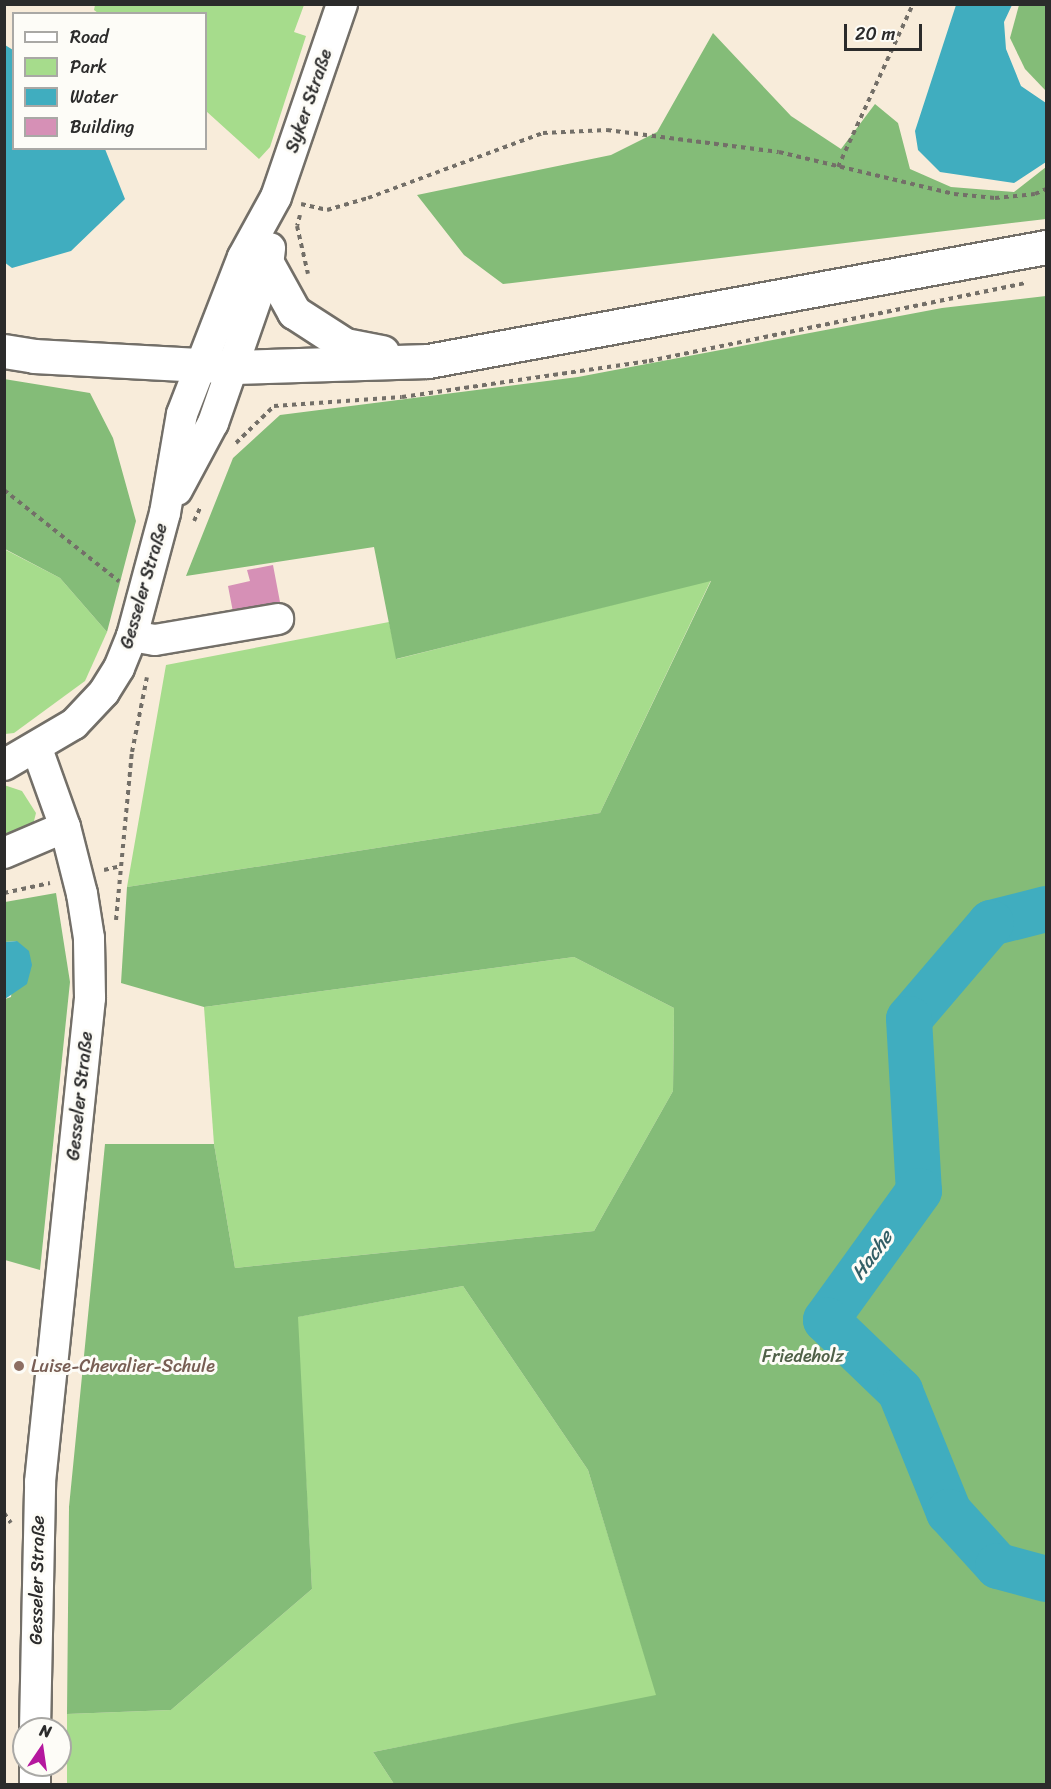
<!DOCTYPE html>
<html>
<head>
<meta charset="utf-8">
<style>
  body { margin:0 }
  #map { position:relative; width:1051px; height:1789px; overflow:hidden; background:#f8ecda; font-family:Sriracha,sans-serif }
  div>[style] { position:absolute }
  [style*='--x'] { left:calc(var(--x)*1px); top:calc(var(--y)*1px); width:calc(var(--w)*1px); rotate:calc(var(--a)*1deg) }
  .green>* { inset:0; background:#a6dc8c }
  .forest>* { inset:0; background:#84bc78 }
  .water>* { inset:0; background:#40adbf }
  .river>* { height:46px; margin:-23px; padding:0 23px; transform-origin:23px; border-radius:23px; background:#40adbf }
  .building>* { inset:0; background:#d690b6 }
  .path>* { height:4px; margin-top:-2px; transform-origin:0; background:repeating-linear-gradient(90deg,#736f68 0 4.5px,transparent 0 9px) }
  .roads { filter:drop-shadow(2px 0 #736f68) drop-shadow(-2px 0 #736f68) drop-shadow(0 2px #736f68) drop-shadow(0 -2px #736f68) }
  .minor>* { height:30px; margin:-15px; padding:0 15px; transform-origin:15px; border-radius:15px; background:#fff }
  .major>* { height:33px; margin:-16.5px; padding:0 16.5px; transform-origin:16.5px; border-radius:16.5px; background:#fff }
  .dots>* { width:16px; height:16px; translate:-50% -50%; box-sizing:border-box; border:3px solid #fdfcf7; border-radius:50% }
  span { translate:-50% -50%; white-space:nowrap; text-align:center; line-height:1.15; -webkit-text-stroke:6px #fdfcf7; paint-order:stroke }
  .street-label { font-size:18px; color:#2b2b2b }
  .park-label { font-size:18px; color:#506048 }
  .education-label { font-size:18px; color:#785e54 }
  .left { translate:0 -50%; text-align:left }
  .water-label { font-size:20px; color:#335f66; font-style:italic }
  .frame { position:absolute; inset:0; border:6px solid #2b2b2b; pointer-events:none }
  .legend { position:absolute; left:12px; top:12px; width:195px; height:138px; box-sizing:border-box; background:#fdfcf7; border:2px solid #a9a8a5; margin:0; padding:8px 10px; list-style:none; font-size:18px; color:#2b2b2b }
  .legend li { display:flex; align-items:center; gap:12px; height:30px }
  .legend b { width:30px; border:2px solid #a9a8a5 }
  .north { position:absolute; left:12px; top:1717px; width:60px; height:60px; box-sizing:border-box; background:#fdfcf7; border:2px solid #a9a8a5; border-radius:50%; rotate:13deg; font-size:16px; font-weight:700; line-height:24px; text-align:center; color:#2b2b2b }
  .north::after { content:''; display:block; margin:auto; width:21px; height:27px; background:#b5179e; clip-path:polygon(50% 0,100% 100%,50% 72%,0 100%) }
  .scale { position:absolute; left:844px; top:24px; width:78px; height:27px; box-sizing:border-box; border:3px solid #2b2b2b; border-top:0; padding-left:8px; font-size:18px; line-height:21px; white-space:nowrap; color:#2b2b2b; -webkit-text-stroke:4px #fdfcf7; paint-order:stroke }
</style>
</head>
<body>
<div id="map">
  <div class="green">
    <i style="clip-path:polygon(95px 5px,304px 5px,294px 32px,306px 36px,270px 147px,259px 159px,206px 111px,206px 14px,98px 13px,94px 10px)"></i>
    <i style="clip-path:polygon(4px 549px,60px 578px,107px 632px,85px 681px,14px 733px,5px 734px)"></i>
    <i style="clip-path:polygon(711px 580px,600px 813px,127px 887px,166px 665px,389px 622px,397px 659px)"></i>
    <i style="clip-path:polygon(4px 785px,22px 791px,36px 813px,31px 833px,4px 841px)"></i>
    <i style="clip-path:polygon(574px 957px,674px 1008px,673px 1091px,594px 1231px,235px 1268px,214px 1144px,204px 1007px)"></i>
    <i style="clip-path:polygon(463px 1286px,588px 1470px,657px 1696px,373px 1752px,394px 1784px,67px 1784px,67px 1714px,171px 1710px,312px 1589px,297px 1317px)"></i>
  </div>
  <div class="forest">
    <i style="clip-path:polygon(1019px 5px,1046px 5px,1046px 91px,1025px 69px,1010px 38px)"></i>
    <i style="clip-path:polygon(713px 33px,791px 116px,841px 149px,875px 104px,898px 123px,910px 169px,951px 187px,1014px 192px,1046px 167px,1046px 219px,503px 284px,464px 255px,417px 195px,611px 155px,657px 132px)"></i>
    <i style="clip-path:polygon(1046px 296px,1046px 1784px,394px 1784px,373px 1752px,656px 1695px,588px 1470px,463px 1286px,298px 1317px,312px 1589px,171px 1710px,67px 1714px,69px 1507px,105px 1144px,214px 1144px,235px 1268px,594px 1231px,673px 1091px,674px 1008px,574px 957px,204px 1007px,121px 983px,127px 887px,600px 813px,711px 581px,396px 659px,374px 547px,186px 576px,233px 458px,280px 415px,578px 377px,942px 308px)"></i>
    <i style="clip-path:polygon(4px 379px,90px 393px,113px 438px,136px 521px,107px 632px,60px 578px,5px 549px)"></i>
    <i style="clip-path:polygon(56px 893px,70px 982px,40px 1270px,5px 1260px,5px 999px,11px 997px,17px 941px,5px 942px,5px 902px)"></i>
  </div>
  <div class="water">
    <i style="clip-path:polygon(956px 5px,1012px 5px,1004px 22px,1006px 49px,1021px 86px,1046px 103px,1046px 162px,1014px 183px,940px 172px,918px 150px,915px 131px)"></i>
    <i style="clip-path:polygon(5px 45px,13px 50px,14px 148px,105px 149px,125px 199px,71px 251px,12px 268px,4px 262px)"></i>
    <i style="clip-path:polygon(17px 941px,29px 951px,32px 965px,27px 984px,5px 999px,5px 942px)"></i>
  </div>
  <div class="river">
    <i style="--x:1046;--y:909;--w:57;--a:165.7"></i>
    <i style="--x:991;--y:923;--w:126;--a:130.5"></i>
    <i style="--x:909;--y:1019;--w:172;--a:86.7"></i>
    <i style="--x:919;--y:1191;--w:159;--a:125.8"></i>
    <i style="--x:826;--y:1320;--w:103;--a:43.8"></i>
    <i style="--x:900;--y:1391;--w:131;--a:68"></i>
    <i style="--x:949;--y:1512;--w:73;--a:47.8"></i>
    <i style="--x:998;--y:1566;--w:50;--a:15.2"></i>
  </div>
  <div class="building">
    <i style="clip-path:polygon(273px 565px,280px 602px,233px 612px,228px 586px,250px 581px,247px 570px)"></i>
  </div>
  <div class="path">
    <i style="--x:838;--y:167;--w:179;--a:-65.3"></i>
    <i style="--x:301;--y:204;--w:27;--a:13"></i>
    <i style="--x:327;--y:210;--w:43;--a:-16.3"></i>
    <i style="--x:368;--y:198;--w:187;--a:-20.4"></i>
    <i style="--x:543;--y:133;--w:64;--a:-2.7"></i>
    <i style="--x:607;--y:130;--w:173;--a:7.3"></i>
    <i style="--x:779;--y:152;--w:180;--a:13.5"></i>
    <i style="--x:954;--y:194;--w:41;--a:5.6"></i>
    <i style="--x:995;--y:198;--w:40;--a:-5.7"></i>
    <i style="--x:1035;--y:194;--w:12;--a:-24"></i>
    <i style="--x:300;--y:215;--w:11;--a:105"></i>
    <i style="--x:297;--y:226;--w:49;--a:77.1"></i>
    <i style="--x:236;--y:443;--w:53;--a:-44.2"></i>
    <i style="--x:274;--y:406;--w:128;--a:-4"></i>
    <i style="--x:402;--y:397;--w:250;--a:-8.3"></i>
    <i style="--x:649;--y:361;--w:384;--a:-11.7"></i>
    <i style="--x:4;--y:490;--w:147;--a:38.4"></i>
    <i style="--x:194;--y:521;--w:17;--a:-65"></i>
    <i style="--x:104;--y:870;--w:17;--a:-13"></i>
    <i style="--x:4;--y:893;--w:47;--a:-12.3"></i>
    <i style="--x:116;--y:920;--w:169;--a:-84.6"></i>
    <i style="--x:132;--y:752;--w:76;--a:-78.7"></i>
    <i style="--x:4;--y:1513;--w:12;--a:55"></i>
  </div>
  <div class="roads">
    <div class="minor">
      <i style="--x:177;--y:490;--w:76;--a:-61.8"></i>
      <i style="--x:213;--y:423;--w:167;--a:-70.8"></i>
      <i style="--x:268;--y:265;--w:17;--a:-83"></i>
      <i style="--x:132;--y:636;--w:23;--a:10"></i>
      <i style="--x:155;--y:640;--w:125;--a:-9.7"></i>
      <i style="--x:4;--y:765;--w:81;--a:-30.4"></i>
      <i style="--x:74;--y:724;--w:44;--a:-46.8"></i>
      <i style="--x:104;--y:692;--w:28;--a:-58"></i>
      <i style="--x:119;--y:668;--w:35;--a:-68"></i>
      <i style="--x:132;--y:636;--w:127;--a:-75"></i>
      <i style="--x:165;--y:513;--w:100;--a:-80.3"></i>
      <i style="--x:182;--y:414;--w:168;--a:-68.8"></i>
      <i style="--x:243;--y:257;--w:68;--a:-61.2"></i>
      <i style="--x:276;--y:197;--w:204;--a:-71.1"></i>
      <i style="--x:4;--y:853;--w:66;--a:-23.1"></i>
      <i style="--x:35;--y:1729;--w:247;--a:-88.8"></i>
      <i style="--x:40;--y:1482;--w:487;--a:-84.1"></i>
      <i style="--x:90;--y:998;--w:60;--a:-91"></i>
      <i style="--x:89;--y:938;--w:45;--a:-99"></i>
      <i style="--x:82;--y:894;--w:69;--a:-104.2"></i>
      <i style="--x:65;--y:827;--w:83;--a:-109.7"></i>
      <i style="--x:35;--y:1784;--w:19;--a:-90"></i>
    </div>
    <div class="major">
      <i style="--x:268;--y:265;--w:54;--a:61"></i>
      <i style="--x:294;--y:312;--w:61;--a:32.9"></i>
      <i style="--x:345;--y:345;--w:38;--a:11"></i>
      <i style="--x:4;--y:351;--w:30;--a:9"></i>
      <i style="--x:34;--y:356;--w:201;--a:3.1"></i>
      <i style="--x:235;--y:367;--w:193;--a:-1.8"></i>
      <i style="--x:428;--y:361;--w:628;--a:-10.45"></i>
    </div>
  </div>
  <div class="dots">
    <i style="left:19px;top:1366px;background:#8d6e63"></i>
  </div>
  <div class="street-label">
    <span style="left:309px;top:101px;rotate:-71deg">Syker Straße</span>
    <span style="left:144px;top:586px;rotate:-74deg">Gesseler Straße</span>
    <span style="left:80px;top:1096px;rotate:-84deg">Gesseler Straße</span>
    <span style="left:37px;top:1580px;rotate:-89deg">Gesseler Straße</span>
  </div>
  <div class="park-label">
    <span style="left:803px;top:1356px">Friedeholz</span>
  </div>
  <div class="education-label">
    <span class="left" style="left:31px;top:1366px">Luise-Chevalier-Schule</span>
  </div>
  <div class="water-label">
    <span style="left:872px;top:1255px;rotate:-54deg">Hache</span>
  </div>
  <div class="frame"></div>
  <ul class="legend">
  <li><b style="height:8px;background:#fff"></b>Road</li>
  <li><b style="height:16px;background:#a6dc8c"></b>Park</li>
  <li><b style="height:16px;background:#40adbf"></b>Water</li>
  <li><b style="height:16px;background:#d690b6"></b>Building</li>
  </ul>
  <div class="north">N</div>
  <div class="scale">20 m</div>
</div>
</body>
</html>
